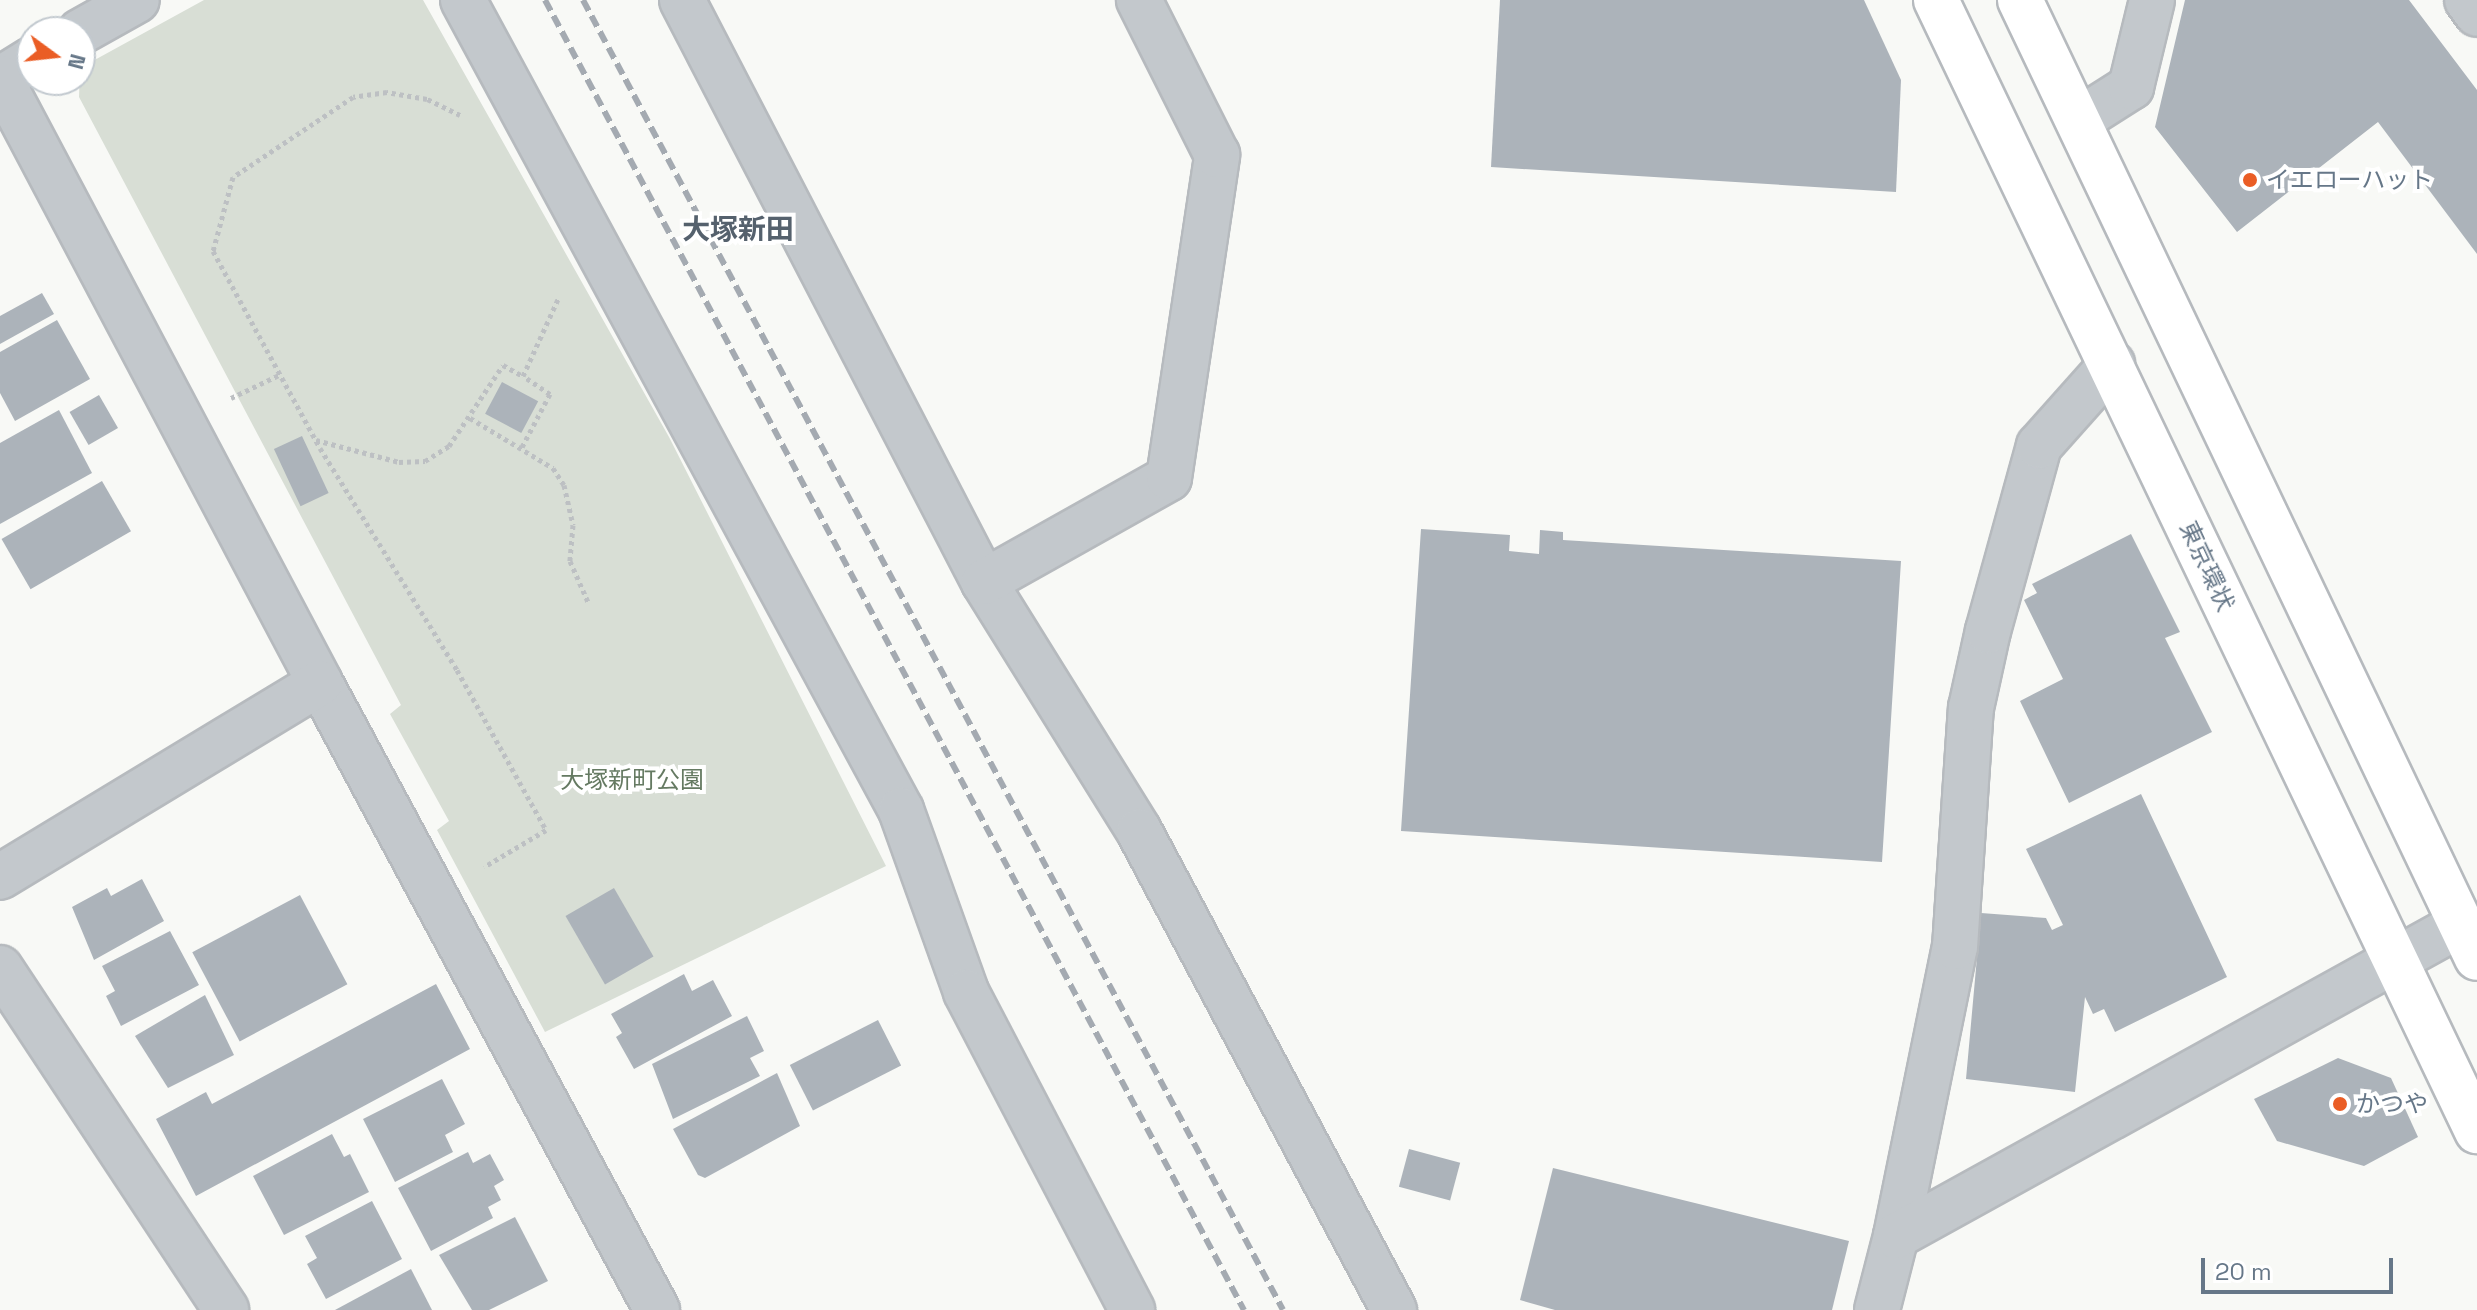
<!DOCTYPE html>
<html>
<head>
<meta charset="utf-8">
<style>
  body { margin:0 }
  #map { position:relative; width:2477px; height:1310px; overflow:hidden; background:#f8f9f6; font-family:"Space Grotesk","Noto Sans JP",sans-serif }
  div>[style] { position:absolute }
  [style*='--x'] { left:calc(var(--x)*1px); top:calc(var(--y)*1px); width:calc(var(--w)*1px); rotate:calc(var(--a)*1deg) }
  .green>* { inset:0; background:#d8ded5 }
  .building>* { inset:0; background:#acb3ba; transform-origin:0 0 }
  .path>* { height:5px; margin-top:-2.5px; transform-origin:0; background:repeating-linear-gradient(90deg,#bdc0c3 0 4px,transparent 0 8px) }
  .roads { filter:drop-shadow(2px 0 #b6babe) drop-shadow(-2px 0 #b6babe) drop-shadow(0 2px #b6babe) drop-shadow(0 -2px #b6babe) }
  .minor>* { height:44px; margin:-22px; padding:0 22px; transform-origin:22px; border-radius:22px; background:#c3c8cc }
  .tertiary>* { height:44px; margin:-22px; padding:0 22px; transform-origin:22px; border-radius:22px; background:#c3c8cc }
  .trunk>* { height:44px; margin:-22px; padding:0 22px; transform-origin:22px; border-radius:22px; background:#fff }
  .rail>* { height:6px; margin-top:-3px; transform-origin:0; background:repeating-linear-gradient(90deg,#a4aab1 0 12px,transparent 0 18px) }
  .dots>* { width:22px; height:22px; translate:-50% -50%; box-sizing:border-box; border:4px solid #fff; border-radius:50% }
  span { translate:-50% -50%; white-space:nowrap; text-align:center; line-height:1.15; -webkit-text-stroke:8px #fff; paint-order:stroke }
  .poi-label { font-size:24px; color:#678 }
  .left { translate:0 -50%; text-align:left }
  .street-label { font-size:24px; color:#678 }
  .park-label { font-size:24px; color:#657a62 }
  .quarter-label { font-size:28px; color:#55616d; font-weight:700 }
  .north { position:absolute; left:16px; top:16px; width:80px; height:80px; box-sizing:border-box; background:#fff; border:2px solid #c2c9cf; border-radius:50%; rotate:105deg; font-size:22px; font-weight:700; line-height:32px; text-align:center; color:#678 }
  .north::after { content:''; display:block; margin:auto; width:28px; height:36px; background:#ea5d25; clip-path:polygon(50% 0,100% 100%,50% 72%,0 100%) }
  .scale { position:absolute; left:2201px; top:1258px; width:192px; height:36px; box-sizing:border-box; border:4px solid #678; border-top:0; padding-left:10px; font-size:24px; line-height:28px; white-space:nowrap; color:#678; -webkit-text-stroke:6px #fff; paint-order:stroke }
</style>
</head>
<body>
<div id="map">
  <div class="green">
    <i style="clip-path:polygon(204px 0,423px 0,669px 437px,886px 866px,545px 1032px,437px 830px,449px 821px,390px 714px,401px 705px,79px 97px,80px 68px)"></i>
  </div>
  <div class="building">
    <i style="clip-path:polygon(1500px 0,1864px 0,1901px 80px,1896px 192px,1491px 167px)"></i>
    <i style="clip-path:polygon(2185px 0,2409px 0,2477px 90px,2477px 254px,2378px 122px,2237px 232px,2155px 127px)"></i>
    <i style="clip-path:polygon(42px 293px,54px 314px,0 344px,0 316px)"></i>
    <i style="clip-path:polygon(57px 320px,90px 379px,15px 421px,0 393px,0 352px)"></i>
    <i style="left:502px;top:382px;width:41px;height:36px;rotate:28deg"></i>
    <i style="left:99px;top:395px;width:38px;height:34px;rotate:60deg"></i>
    <i style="clip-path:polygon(59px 410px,92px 473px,0 524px,0 443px)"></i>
    <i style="left:302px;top:436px;width:63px;height:31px;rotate:65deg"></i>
    <i style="left:102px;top:481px;width:58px;height:116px;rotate:60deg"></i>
    <i style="clip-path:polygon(1421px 529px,1510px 535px,1509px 551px,1539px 554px,1540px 530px,1563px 532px,1563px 540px,1901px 561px,1882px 862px,1401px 831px)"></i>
    <i style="clip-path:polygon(2131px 534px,2180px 632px,2165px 638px,2212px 732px,2069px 803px,2020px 701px,2063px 679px,2024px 600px,2037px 593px,2032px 584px)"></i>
    <i style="clip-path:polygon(2141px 794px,2227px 977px,2115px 1032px,2104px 1009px,2093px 1014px,2085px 997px,2075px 1092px,1966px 1079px,1981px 913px,2046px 918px,2052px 930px,2063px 925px,2026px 849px)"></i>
    <i style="clip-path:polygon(142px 879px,164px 921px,94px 960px,72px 907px,107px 888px,111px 896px)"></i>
    <i style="left:614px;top:888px;width:79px;height:56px;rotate:60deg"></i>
    <i style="left:300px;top:895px;width:101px;height:122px;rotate:62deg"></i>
    <i style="clip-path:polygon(170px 931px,199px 985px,121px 1026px,106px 996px,115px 991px,102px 966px)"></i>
    <i style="clip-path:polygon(684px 974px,692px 991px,713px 980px,732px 1016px,634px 1069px,616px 1037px,622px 1033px,611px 1014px)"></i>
    <i style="clip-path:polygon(436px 984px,470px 1049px,196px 1196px,156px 1119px,206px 1092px,212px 1104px)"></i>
    <i style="clip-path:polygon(205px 995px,234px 1055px,168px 1088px,135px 1036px)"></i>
    <i style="clip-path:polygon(747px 1016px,764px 1051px,750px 1058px,760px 1076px,673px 1119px,652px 1064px)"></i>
    <i style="left:878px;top:1020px;width:51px;height:99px;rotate:63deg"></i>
    <i style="clip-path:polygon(2338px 1058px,2391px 1078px,2418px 1137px,2364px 1166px,2277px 1141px,2254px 1099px)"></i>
    <i style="clip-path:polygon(777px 1073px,800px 1126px,705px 1178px,698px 1175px,673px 1129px)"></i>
    <i style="clip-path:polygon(442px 1079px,465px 1124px,445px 1135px,453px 1152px,395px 1182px,363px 1119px)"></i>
    <i style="clip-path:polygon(332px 1134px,344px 1157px,350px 1154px,369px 1192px,284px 1235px,253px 1176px)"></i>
    <i style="left:1409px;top:1149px;width:53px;height:39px;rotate:15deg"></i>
    <i style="clip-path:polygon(468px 1152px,473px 1163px,490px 1154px,504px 1180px,494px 1186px,501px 1200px,488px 1207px,493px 1218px,431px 1251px,398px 1188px)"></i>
    <i style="clip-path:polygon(1553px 1168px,1849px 1241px,1832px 1310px,1555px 1310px,1520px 1300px)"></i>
    <i style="clip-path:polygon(372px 1201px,402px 1259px,326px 1299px,307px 1264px,317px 1258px,305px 1236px)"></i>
    <i style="clip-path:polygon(515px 1217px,548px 1281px,489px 1310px,472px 1310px,439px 1255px)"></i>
    <i style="clip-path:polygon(411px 1269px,432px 1310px,335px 1310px)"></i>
  </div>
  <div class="path">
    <i style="--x:460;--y:115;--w:37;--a:-154"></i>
    <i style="--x:427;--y:99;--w:41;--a:-170.1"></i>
    <i style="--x:387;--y:92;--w:34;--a:172"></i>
    <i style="--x:353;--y:97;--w:144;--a:146.3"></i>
    <i style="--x:233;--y:177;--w:77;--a:105.1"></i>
    <i style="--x:213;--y:251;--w:224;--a:61.5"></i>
    <i style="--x:320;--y:448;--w:261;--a:58.3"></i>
    <i style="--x:457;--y:670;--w:183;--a:60.9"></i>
    <i style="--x:546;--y:830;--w:72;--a:149.2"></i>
    <i style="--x:231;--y:398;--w:55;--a:-25.6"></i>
    <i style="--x:470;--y:418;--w:97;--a:31.1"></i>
    <i style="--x:553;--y:468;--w:20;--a:57"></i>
    <i style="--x:564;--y:485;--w:41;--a:77.3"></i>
    <i style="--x:573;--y:525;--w:36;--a:95"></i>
    <i style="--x:570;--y:561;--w:47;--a:66.2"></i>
    <i style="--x:316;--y:440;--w:86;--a:14.8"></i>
    <i style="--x:399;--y:462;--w:26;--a:-2"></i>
    <i style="--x:425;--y:461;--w:28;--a:-32"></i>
    <i style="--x:449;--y:446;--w:97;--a:-56.3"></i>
    <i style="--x:503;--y:365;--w:23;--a:29"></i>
    <i style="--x:523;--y:376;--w:87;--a:-65.5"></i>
    <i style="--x:522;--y:447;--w:60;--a:-62.2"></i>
    <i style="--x:550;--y:394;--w:32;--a:-146"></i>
  </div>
  <div class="roads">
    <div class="minor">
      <i style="--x:463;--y:0;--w:921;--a:61.6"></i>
      <i style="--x:901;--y:810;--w:193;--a:70.3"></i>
      <i style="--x:966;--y:992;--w:359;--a:62.4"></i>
      <i style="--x:682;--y:0;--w:656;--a:62.58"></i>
      <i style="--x:984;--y:582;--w:293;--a:58.1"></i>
      <i style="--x:1139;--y:831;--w:543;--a:61.97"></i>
      <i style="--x:2467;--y:0;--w:17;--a:54"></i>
      <i style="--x:80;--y:32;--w:65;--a:-29.3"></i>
      <i style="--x:1;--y:79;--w:36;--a:-32"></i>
      <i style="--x:2079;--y:120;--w:62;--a:-32.4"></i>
      <i style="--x:2131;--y:87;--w:89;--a:-76.4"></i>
      <i style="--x:984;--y:582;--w:212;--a:-29.3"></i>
      <i style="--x:1169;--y:478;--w:327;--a:-81.5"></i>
      <i style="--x:1217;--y:155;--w:174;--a:-116.7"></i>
      <i style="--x:320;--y:683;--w:712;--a:61.74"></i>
      <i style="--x:0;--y:968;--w:410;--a:56.5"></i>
      <i style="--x:1896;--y:1236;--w:295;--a:-78.5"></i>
      <i style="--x:1955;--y:947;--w:240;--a:-86.2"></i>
      <i style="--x:1971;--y:708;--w:79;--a:-77.6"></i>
      <i style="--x:1988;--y:631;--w:192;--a:-74.6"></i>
      <i style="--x:2039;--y:446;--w:110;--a:-48.3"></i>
      <i style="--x:1877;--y:1310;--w:76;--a:-75.6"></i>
      <i style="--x:1896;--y:1236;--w:645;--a:-28.91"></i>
    </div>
    <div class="tertiary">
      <i style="--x:0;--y:78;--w:684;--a:62.12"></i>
      <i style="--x:320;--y:683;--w:374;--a:148.8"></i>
    </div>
    <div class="trunk">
      <i style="--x:1936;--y:0;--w:1254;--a:64.44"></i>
      <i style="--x:2020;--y:0;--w:1061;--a:64.5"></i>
    </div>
  </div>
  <div class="rail">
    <i style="--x:545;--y:0;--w:1485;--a:61.92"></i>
    <i style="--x:583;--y:0;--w:1485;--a:61.88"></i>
  </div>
  <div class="dots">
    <i style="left:2250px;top:180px;background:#ea5d25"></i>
    <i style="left:2340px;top:1104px;background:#ea5d25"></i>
  </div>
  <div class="poi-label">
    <span class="left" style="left:2266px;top:180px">イエローハット</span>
    <span class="left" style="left:2356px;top:1104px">かつや</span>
  </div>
  <div class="street-label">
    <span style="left:2207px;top:566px;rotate:65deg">東京環状</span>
  </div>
  <div class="park-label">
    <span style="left:632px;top:780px">大塚新町公園</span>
  </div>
  <div class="quarter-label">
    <span style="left:738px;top:229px">大塚新田</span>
  </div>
  <div class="north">N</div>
  <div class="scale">20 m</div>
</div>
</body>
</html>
